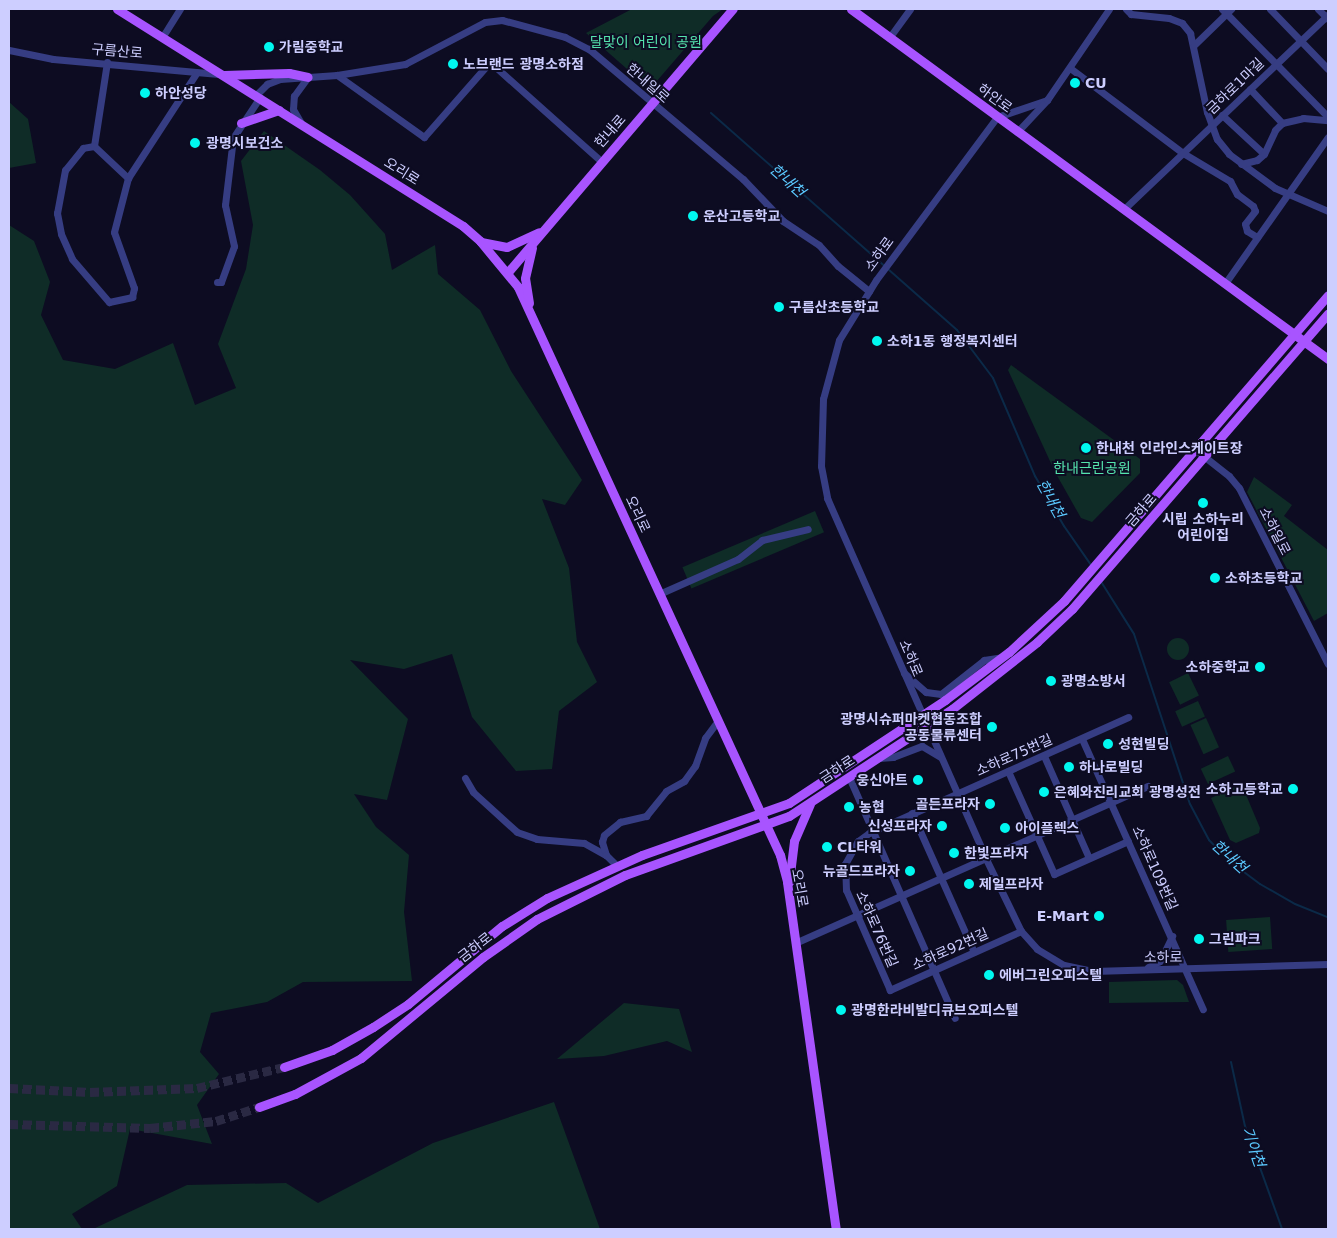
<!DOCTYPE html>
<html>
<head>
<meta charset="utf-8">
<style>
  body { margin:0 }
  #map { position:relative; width:1337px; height:1238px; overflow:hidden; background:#0d0c22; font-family:"DejaVu Sans","Noto Sans KR",sans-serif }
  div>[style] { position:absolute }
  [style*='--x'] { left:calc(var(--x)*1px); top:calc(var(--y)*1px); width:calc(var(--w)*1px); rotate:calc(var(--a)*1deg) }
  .green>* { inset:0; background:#0f2c27; transform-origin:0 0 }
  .round { border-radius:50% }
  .stream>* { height:2px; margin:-1px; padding:0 1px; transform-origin:1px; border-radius:1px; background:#0b2a48 }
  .major-tunnel>* { height:9px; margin-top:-4.5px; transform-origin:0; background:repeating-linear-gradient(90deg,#2a2943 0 9px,transparent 0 13.5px) }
  .minor>* { height:7px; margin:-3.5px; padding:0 3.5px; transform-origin:3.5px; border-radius:3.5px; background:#363d83 }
  .major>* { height:9px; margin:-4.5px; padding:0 4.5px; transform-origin:4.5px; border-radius:4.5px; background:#a854ff }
  .dots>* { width:14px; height:14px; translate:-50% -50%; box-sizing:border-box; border:2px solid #0d0c22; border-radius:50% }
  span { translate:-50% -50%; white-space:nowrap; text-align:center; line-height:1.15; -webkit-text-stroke:4px #0d0c22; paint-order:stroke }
  .park-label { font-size:14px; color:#55e3ad }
  .poi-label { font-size:14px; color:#cdceff; font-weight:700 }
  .left { translate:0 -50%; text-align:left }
  .right { translate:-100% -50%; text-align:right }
  .street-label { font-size:14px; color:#cdceff }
  .water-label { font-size:15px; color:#5bc9ff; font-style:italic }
  .frame { position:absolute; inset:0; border:10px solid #cdceff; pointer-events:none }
</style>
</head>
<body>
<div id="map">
  <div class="green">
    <i style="clip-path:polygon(632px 9px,723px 9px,713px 16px,656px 82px,643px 83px,586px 33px)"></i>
    <i style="clip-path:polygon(9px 102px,28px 119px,36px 163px,9px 168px)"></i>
    <i style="clip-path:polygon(264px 131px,320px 170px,350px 195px,385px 234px,392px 270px,435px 245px,438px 274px,480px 310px,511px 371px,582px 480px,565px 505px,542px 499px,569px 568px,577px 642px,597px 682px,559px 711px,552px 769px,516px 771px,472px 717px,452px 654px,404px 669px,350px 660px,408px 719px,387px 800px,354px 794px,376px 827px,409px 855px,404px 912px,412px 981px,303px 982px,267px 1002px,211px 1013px,200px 1052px,219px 1074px,197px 1105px,212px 1144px,130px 1129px,117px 1186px,72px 1214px,82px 1229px,9px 1229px,9px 225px,34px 241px,50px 282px,41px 315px,63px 360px,115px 369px,173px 343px,195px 405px,236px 388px,218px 344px,246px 269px,253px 225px,241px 161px)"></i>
    <i style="clip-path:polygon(1011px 365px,1140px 459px,1140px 473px,1092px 522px,1081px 518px,1055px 472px,1008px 370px)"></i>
    <i style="clip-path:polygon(1254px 477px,1292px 505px,1284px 516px,1328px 550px,1328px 613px,1314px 621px,1247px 492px)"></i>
    <i style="left:815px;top:511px;width:23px;height:144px;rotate:67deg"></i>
    <i class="round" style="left:1167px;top:638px;width:22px;height:22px"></i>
    <i style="left:1188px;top:673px;width:25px;height:21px;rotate:64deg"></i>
    <i style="left:1198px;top:701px;width:17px;height:25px;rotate:66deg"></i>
    <i style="left:1206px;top:718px;width:32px;height:17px;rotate:66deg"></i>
    <i style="left:1228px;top:756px;width:17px;height:30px;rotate:65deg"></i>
    <i style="clip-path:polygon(1237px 786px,1244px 790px,1260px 828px,1259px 833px,1236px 843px,1230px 840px,1211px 798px)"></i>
    <i style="left:1270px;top:917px;width:32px;height:44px;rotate:86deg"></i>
    <i style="clip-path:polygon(1177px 980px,1183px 985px,1189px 1002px,1109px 1003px,1109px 982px)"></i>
    <i style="clip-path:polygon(624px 1003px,679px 1009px,692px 1052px,667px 1041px,604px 1056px,557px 1059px)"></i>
    <i style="clip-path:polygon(554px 1102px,600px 1229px,93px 1229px,187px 1185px,286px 1183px,318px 1203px,433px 1143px)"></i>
  </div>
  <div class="stream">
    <i style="--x:711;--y:113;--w:328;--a:41.4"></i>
    <i style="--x:957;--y:330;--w:60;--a:53.1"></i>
    <i style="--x:993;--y:378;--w:107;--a:66.8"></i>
    <i style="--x:1035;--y:476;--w:58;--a:59.9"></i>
    <i style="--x:1064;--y:526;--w:47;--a:55.3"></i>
    <i style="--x:1100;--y:580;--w:64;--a:57.8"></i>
    <i style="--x:1134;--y:634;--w:179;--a:71.8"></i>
    <i style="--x:1190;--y:804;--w:41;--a:62.2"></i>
    <i style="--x:1209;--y:840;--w:28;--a:46"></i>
    <i style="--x:1228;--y:860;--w:40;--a:37"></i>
    <i style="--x:1260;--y:884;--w:40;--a:29.7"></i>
    <i style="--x:1295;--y:904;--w:35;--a:22"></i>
    <i style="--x:1231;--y:1062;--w:66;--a:77.7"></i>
    <i style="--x:1245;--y:1126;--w:109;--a:70.2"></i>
  </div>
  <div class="major-tunnel">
    <i style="--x:9;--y:1088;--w:81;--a:2.8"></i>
    <i style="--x:90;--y:1092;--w:107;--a:-2.1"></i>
    <i style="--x:197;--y:1088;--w:89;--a:-13.6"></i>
    <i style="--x:9;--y:1124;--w:141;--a:1.6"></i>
    <i style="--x:150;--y:1128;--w:66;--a:-6.1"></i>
    <i style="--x:216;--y:1121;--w:45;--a:-18"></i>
  </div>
  <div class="minor">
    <i style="--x:1126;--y:9;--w:7;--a:45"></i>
    <i style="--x:1131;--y:14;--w:38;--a:6"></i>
    <i style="--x:1169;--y:18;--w:14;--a:21"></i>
    <i style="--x:1182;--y:23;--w:13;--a:51"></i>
    <i style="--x:1190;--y:33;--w:81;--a:77.9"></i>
    <i style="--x:1207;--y:112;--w:29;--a:70"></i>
    <i style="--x:1217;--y:139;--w:19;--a:51"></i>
    <i style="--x:1229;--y:154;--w:57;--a:36.5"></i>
    <i style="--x:1275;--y:188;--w:58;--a:23.5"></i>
    <i style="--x:1222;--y:9;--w:151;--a:45.5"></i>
    <i style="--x:1270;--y:9;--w:83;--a:46"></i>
    <i style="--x:1318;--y:9;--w:14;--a:45"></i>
    <i style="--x:163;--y:36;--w:32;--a:-58"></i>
    <i style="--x:889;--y:38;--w:36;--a:-54"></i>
    <i style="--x:1194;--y:45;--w:52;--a:-44.2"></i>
    <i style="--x:9;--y:50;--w:45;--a:11.6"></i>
    <i style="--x:53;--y:59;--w:166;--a:5.2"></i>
    <i style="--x:107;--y:62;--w:85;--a:98.8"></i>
    <i style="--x:94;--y:146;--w:11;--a:170"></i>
    <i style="--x:83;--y:148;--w:28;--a:129"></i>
    <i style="--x:65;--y:170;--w:44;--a:100.5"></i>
    <i style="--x:57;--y:213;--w:21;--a:79"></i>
    <i style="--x:61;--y:234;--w:27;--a:66"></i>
    <i style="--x:72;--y:259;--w:57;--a:49.3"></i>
    <i style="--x:109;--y:302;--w:24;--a:-12"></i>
    <i style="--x:132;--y:297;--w:9;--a:-77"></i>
    <i style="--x:134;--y:288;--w:59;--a:-109.7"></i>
    <i style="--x:114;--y:232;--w:56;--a:-75.5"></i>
    <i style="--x:1070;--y:68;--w:141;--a:37"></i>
    <i style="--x:1183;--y:153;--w:55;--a:30.8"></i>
    <i style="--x:1230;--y:181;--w:15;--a:62"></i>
    <i style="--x:1237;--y:194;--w:20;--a:37"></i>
    <i style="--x:1253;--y:206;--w:5;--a:68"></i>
    <i style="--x:1255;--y:211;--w:16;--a:128"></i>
    <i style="--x:1245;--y:224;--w:7;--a:74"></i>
    <i style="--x:1247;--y:231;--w:12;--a:31"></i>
    <i style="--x:337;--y:75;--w:107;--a:35.5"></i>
    <i style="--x:424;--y:137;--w:100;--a:-48.7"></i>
    <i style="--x:490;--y:62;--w:150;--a:41.8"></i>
    <i style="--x:1250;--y:89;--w:47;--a:46.7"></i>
    <i style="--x:256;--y:95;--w:16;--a:-45"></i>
    <i style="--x:267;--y:84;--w:14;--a:-21"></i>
    <i style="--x:280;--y:79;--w:57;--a:-4"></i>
    <i style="--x:337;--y:75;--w:69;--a:-9.2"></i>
    <i style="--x:405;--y:64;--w:90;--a:-27.7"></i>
    <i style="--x:485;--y:22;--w:17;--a:-7"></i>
    <i style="--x:502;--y:20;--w:65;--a:15.1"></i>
    <i style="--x:565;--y:37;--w:27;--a:27"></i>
    <i style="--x:589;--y:49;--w:202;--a:40.2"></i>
    <i style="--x:743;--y:179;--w:58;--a:46.4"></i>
    <i style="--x:783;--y:221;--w:43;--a:33.7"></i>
    <i style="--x:819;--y:245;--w:28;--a:48"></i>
    <i style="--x:838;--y:266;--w:40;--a:39"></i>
    <i style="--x:1047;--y:100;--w:53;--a:161.2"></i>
    <i style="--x:997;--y:117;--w:203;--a:126.6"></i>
    <i style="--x:876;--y:280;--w:70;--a:121.7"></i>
    <i style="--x:839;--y:340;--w:61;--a:105.2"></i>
    <i style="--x:823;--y:399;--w:67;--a:91.7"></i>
    <i style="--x:821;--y:466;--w:33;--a:79"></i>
    <i style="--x:827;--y:498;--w:394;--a:66.2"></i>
    <i style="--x:986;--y:859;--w:80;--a:64.1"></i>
    <i style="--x:1021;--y:931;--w:24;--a:48"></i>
    <i style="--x:1037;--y:949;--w:31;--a:31"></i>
    <i style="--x:1064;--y:965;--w:30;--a:12"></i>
    <i style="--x:1093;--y:971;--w:235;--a:-1.7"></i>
    <i style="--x:1222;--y:115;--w:57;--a:42.9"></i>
    <i style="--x:301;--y:123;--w:16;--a:-120"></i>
    <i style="--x:293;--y:109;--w:13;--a:-86"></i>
    <i style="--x:294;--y:96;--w:24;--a:-54"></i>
    <i style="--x:1017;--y:132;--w:44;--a:-46.8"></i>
    <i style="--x:1047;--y:100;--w:110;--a:-55.7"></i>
    <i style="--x:94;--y:146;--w:47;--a:43.3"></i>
    <i style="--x:128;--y:178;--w:126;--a:-56.9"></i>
    <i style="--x:1241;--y:164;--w:16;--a:-14"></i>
    <i style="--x:1257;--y:160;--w:9;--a:-41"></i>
    <i style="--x:1264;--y:154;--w:26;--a:-65"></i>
    <i style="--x:1275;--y:130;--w:10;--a:-45"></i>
    <i style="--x:1282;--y:123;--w:22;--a:-13"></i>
    <i style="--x:1303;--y:118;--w:25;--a:5"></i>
    <i style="--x:1124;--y:209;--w:282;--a:-43.6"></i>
    <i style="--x:217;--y:282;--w:4;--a:0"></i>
    <i style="--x:221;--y:282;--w:38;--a:-70"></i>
    <i style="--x:234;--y:246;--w:42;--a:-102.4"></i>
    <i style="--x:225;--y:205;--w:67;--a:-83.2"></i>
    <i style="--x:233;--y:138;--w:49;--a:-56.6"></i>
    <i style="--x:1226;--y:282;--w:177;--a:-54.9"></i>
    <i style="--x:1196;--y:450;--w:42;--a:38.2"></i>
    <i style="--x:1229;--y:476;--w:16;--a:50"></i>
    <i style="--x:1239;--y:488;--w:197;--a:63.2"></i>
    <i style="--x:659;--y:594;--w:86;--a:-23.9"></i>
    <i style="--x:738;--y:559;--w:31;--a:-38"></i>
    <i style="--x:762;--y:540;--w:47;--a:-13.4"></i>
    <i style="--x:904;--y:673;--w:29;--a:41"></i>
    <i style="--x:926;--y:692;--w:15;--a:8"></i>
    <i style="--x:941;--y:694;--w:55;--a:-38.3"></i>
    <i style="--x:984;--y:660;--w:18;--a:-9"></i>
    <i style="--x:1082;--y:739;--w:296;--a:65.9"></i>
    <i style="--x:1044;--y:756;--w:111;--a:66.2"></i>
    <i style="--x:879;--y:758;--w:14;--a:-4"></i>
    <i style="--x:893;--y:757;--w:31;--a:-21"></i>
    <i style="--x:922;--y:746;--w:21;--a:31"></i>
    <i style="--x:1008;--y:771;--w:113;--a:65.9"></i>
    <i style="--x:1054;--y:874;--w:81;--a:-24"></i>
    <i style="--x:849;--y:777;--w:263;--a:66.3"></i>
    <i style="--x:465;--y:778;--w:16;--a:60"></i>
    <i style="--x:473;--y:792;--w:59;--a:42.3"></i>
    <i style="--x:517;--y:832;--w:21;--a:19"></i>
    <i style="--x:537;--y:839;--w:47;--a:4.9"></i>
    <i style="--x:584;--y:843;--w:25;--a:29"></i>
    <i style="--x:606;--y:855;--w:14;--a:-107"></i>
    <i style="--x:602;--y:842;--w:7;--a:-74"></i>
    <i style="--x:604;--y:835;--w:21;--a:-39"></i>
    <i style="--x:620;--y:822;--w:27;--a:-13"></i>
    <i style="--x:646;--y:816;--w:32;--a:-51"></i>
    <i style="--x:666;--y:791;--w:21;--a:-29"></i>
    <i style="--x:684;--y:781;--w:19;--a:-54"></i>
    <i style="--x:695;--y:766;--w:30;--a:-70"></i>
    <i style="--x:705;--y:738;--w:21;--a:-53"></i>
    <i style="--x:912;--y:813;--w:152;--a:66"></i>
    <i style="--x:606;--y:855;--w:16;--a:45"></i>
    <i style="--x:1021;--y:931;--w:144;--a:155.8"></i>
    <i style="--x:890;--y:990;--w:109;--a:-113.7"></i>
    <i style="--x:846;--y:890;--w:26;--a:-92"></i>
    <i style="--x:845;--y:864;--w:26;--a:-61"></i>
    <i style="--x:858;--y:841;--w:14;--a:-36"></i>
    <i style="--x:869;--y:833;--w:284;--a:-24.1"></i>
    <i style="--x:795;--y:943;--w:386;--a:-24"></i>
    <i style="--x:1148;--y:967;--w:13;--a:-27"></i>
    <i style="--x:1160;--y:961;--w:28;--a:-64"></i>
  </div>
  <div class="major">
    <i style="--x:117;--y:9;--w:408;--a:32.1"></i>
    <i style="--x:463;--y:226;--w:23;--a:41"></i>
    <i style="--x:480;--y:241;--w:60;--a:50.4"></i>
    <i style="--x:518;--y:287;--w:626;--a:65.24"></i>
    <i style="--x:780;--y:855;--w:28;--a:75"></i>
    <i style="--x:787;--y:882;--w:350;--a:82"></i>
    <i style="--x:851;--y:9;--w:592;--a:36.27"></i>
    <i style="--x:224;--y:75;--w:65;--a:-1.8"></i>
    <i style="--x:289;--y:73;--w:19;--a:12"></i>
    <i style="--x:241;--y:123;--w:40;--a:-18.9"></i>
    <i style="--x:481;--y:242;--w:26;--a:11"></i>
    <i style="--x:507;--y:247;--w:35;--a:-25"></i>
    <i style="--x:508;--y:272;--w:346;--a:-49.5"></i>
    <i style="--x:529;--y:303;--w:25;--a:-99"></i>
    <i style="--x:525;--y:278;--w:31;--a:-77"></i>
    <i style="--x:789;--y:882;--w:41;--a:-83"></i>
    <i style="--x:794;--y:841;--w:40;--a:-66.6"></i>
    <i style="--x:284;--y:1067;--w:51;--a:-19.5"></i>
    <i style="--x:332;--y:1050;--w:47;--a:-29.3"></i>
    <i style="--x:373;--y:1027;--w:42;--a:-33.3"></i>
    <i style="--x:408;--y:1004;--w:122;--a:-39.7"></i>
    <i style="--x:502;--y:926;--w:53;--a:-31.9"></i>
    <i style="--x:547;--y:898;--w:104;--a:-24.4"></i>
    <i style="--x:642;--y:855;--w:156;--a:-19.5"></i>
    <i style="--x:789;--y:803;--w:187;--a:-33.4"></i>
    <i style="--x:945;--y:700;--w:80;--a:-36.9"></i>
    <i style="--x:1009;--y:652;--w:75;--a:-42.8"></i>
    <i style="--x:1064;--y:601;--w:404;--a:-49.2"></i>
    <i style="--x:259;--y:1107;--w:38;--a:-20"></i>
    <i style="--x:295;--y:1094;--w:75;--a:-28.6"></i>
    <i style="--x:361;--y:1058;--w:158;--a:-39.6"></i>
    <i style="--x:483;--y:957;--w:66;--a:-35.1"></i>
    <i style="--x:537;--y:919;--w:98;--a:-26.6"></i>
    <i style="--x:625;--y:875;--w:174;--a:-19.8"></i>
    <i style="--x:789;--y:816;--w:195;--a:-33.3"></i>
    <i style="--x:952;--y:709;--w:108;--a:-38.2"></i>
    <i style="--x:1037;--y:642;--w:48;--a:-43.3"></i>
    <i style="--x:1072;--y:609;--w:391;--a:-49.1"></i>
  </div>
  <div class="dots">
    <i style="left:269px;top:47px;background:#00f8f0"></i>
    <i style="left:453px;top:64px;background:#00f8f0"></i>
    <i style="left:1075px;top:83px;background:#00f8f0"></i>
    <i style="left:145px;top:93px;background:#00f8f0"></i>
    <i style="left:195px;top:143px;background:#00f8f0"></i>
    <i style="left:693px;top:216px;background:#00f8f0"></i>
    <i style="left:779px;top:307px;background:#00f8f0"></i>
    <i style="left:877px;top:341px;background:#00f8f0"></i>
    <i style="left:1086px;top:448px;background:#00f8f0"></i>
    <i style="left:1203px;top:503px;background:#00f8f0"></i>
    <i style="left:1215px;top:578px;background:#00f8f0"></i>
    <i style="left:1260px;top:667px;background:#00f8f0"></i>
    <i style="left:1051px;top:681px;background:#00f8f0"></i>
    <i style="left:992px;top:727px;background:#00f8f0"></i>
    <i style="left:1108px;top:744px;background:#00f8f0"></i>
    <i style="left:1069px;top:767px;background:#00f8f0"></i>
    <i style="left:918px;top:780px;background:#00f8f0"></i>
    <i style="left:1293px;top:789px;background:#00f8f0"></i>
    <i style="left:1044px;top:792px;background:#00f8f0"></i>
    <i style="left:990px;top:804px;background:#00f8f0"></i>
    <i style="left:849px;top:807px;background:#00f8f0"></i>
    <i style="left:942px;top:826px;background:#00f8f0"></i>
    <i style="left:1005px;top:828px;background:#00f8f0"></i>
    <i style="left:827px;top:847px;background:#00f8f0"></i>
    <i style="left:954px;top:853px;background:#00f8f0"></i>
    <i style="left:910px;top:871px;background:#00f8f0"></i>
    <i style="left:969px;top:884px;background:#00f8f0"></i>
    <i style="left:1099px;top:916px;background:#00f8f0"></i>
    <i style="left:1199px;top:939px;background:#00f8f0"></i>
    <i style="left:989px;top:975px;background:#00f8f0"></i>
    <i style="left:841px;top:1010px;background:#00f8f0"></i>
  </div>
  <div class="park-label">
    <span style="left:646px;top:42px">달맞이 어린이 공원</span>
    <span style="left:1092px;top:468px">한내근린공원</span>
  </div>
  <div class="poi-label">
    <span class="left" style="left:279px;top:47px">가림중학교</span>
    <span class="left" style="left:463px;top:64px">노브랜드 광명소하점</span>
    <span class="left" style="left:1085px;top:83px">CU</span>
    <span class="left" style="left:155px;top:93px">하안성당</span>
    <span class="left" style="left:206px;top:143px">광명시보건소</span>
    <span class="left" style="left:703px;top:216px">운산고등학교</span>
    <span class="left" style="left:789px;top:307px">구름산초등학교</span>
    <span class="left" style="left:887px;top:341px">소하1동 행정복지센터</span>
    <span class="left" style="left:1096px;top:448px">한내천 인라인스케이트장</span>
    <span style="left:1203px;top:527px">시립 소하누리<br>어린이집</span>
    <span class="left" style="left:1225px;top:578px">소하초등학교</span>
    <span class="right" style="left:1250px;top:667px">소하중학교</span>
    <span class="left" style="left:1061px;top:681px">광명소방서</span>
    <span class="right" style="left:982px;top:727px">광명시슈퍼마켓협동조합<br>공동물류센터</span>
    <span class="left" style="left:1118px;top:744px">성현빌딩</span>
    <span class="left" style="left:1079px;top:767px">하나로빌딩</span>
    <span class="right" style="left:908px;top:780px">웅신아트</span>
    <span class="right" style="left:1283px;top:789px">소하고등학교</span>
    <span class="left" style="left:1054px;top:792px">은혜와진리교회 광명성전</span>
    <span class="right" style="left:980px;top:804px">골든프라자</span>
    <span class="left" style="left:859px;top:807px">농협</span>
    <span class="right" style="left:932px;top:826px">신성프라자</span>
    <span class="left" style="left:1015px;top:828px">아이플렉스</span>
    <span class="left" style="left:837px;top:847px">CL타워</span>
    <span class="left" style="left:964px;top:853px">한빛프라자</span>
    <span class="right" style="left:900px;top:871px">뉴골드프라자</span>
    <span class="left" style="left:979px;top:884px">제일프라자</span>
    <span class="right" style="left:1089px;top:916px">E-Mart</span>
    <span class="left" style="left:1209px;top:939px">그린파크</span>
    <span class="left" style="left:999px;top:975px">에버그린오피스텔</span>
    <span class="left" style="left:851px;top:1010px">광명한라비발디큐브오피스텔</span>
  </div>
  <div class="street-label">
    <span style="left:117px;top:51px;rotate:5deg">구름산로</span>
    <span style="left:648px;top:83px;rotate:41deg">한내일로</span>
    <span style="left:1235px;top:86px;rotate:-44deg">금하로1마길</span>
    <span style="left:995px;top:98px;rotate:36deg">하안로</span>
    <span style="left:610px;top:131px;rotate:-49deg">한내로</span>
    <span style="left:402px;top:171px;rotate:32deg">오리로</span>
    <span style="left:879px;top:254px;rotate:-54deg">소하로</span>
    <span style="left:1141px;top:510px;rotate:-49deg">금하로</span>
    <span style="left:638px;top:514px;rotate:65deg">오리로</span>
    <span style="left:1275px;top:531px;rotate:63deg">소하일로</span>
    <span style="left:911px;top:658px;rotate:67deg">소하로</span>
    <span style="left:1014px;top:755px;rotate:-24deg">소하로75번길</span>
    <span style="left:837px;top:769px;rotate:-33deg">금하로</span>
    <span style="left:1155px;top:868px;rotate:66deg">소하로109번길</span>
    <span style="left:800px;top:888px;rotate:80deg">오리로</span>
    <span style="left:877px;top:929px;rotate:66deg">소하로76번길</span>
    <span style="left:475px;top:947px;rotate:-38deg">금하로</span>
    <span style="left:950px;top:949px;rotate:-24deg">소하로92번길</span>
    <span style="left:1163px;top:957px">소하로</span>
  </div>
  <div class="water-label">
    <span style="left:787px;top:181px;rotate:42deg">한내천</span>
    <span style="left:1050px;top:499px;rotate:61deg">한내천</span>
    <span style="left:1229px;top:857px;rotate:42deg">한내천</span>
    <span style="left:1253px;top:1147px;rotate:71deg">기아천</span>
  </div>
  <div class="frame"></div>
</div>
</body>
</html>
